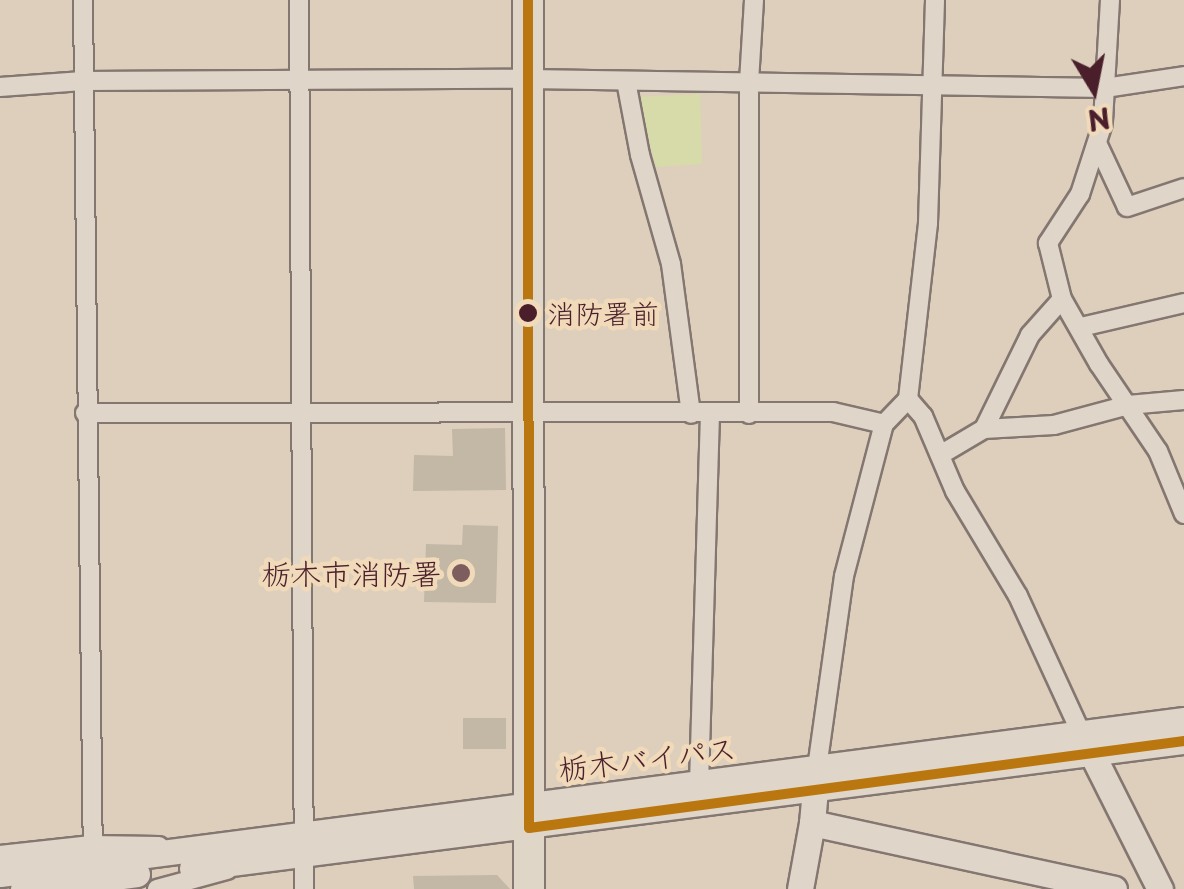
<!DOCTYPE html>
<html>
<head>
<meta charset="utf-8">
<style>
  body { margin:0 }
  #map { position:relative; width:1184px; height:889px; overflow:hidden; background:#ddcfbc; font-family:"Playpen Sans","Klee One",sans-serif }
  div>[style] { position:absolute }
  [style*='--x'] { left:calc(var(--x)*1px); top:calc(var(--y)*1px); width:calc(var(--w)*1px); rotate:calc(var(--a)*1deg) }
  .green>* { inset:0; background:#d7dba9 }
  .building>* { inset:0; background:#c3b7a6; transform-origin:0 0 }
  .roads { filter:drop-shadow(2px 0 #847670) drop-shadow(-2px 0 #847670) drop-shadow(0 2px #847670) drop-shadow(0 -2px #847670) }
  .street>* { height:18px; margin:-9px; padding:0 9px; transform-origin:9px; border-radius:9px; background:#dfd6c9 }
  .secondary>* { height:25px; margin:-12.5px; padding:0 12.5px; transform-origin:12.5px; border-radius:12.5px; background:#dfd6c9 }
  .primary>* { height:30px; margin:-15px; padding:0 15px; transform-origin:15px; border-radius:15px; background:#e0d6c7 }
  .bus-1>* { height:10px; margin:-5px; padding:0 5px; transform-origin:5px; border-radius:5px; background:#ba770f }
  .dots>* { width:28px; height:28px; translate:-50% -50%; box-sizing:border-box; border:5px solid #f1dab9; border-radius:50% }
  span { translate:-50% -50%; white-space:nowrap; text-align:center; line-height:1.15; -webkit-text-stroke:9px #f1dab9; paint-order:stroke }
  .bus-label { font-size:28px; color:#4a1f2b }
  .left { translate:0 -50%; text-align:left }
  .poi-label { font-size:30px; color:#4a1f2b }
  .right { translate:-100% -50%; text-align:right }
  .street-label { font-size:30px; color:#4a1f2b }
  .north { position:absolute; left:1044px; top:40px; width:100px; height:100px; -webkit-text-stroke:8px #f1dab9; paint-order:stroke; rotate:170deg; font-size:28px; font-weight:700; line-height:40px; text-align:center; color:#4a1f2b }
  .north::after { content:''; display:block; margin:auto; width:35px; height:45px; background:#4a1f2b; clip-path:polygon(50% 0,100% 100%,50% 72%,0 100%) }
</style>
</head>
<body>
<div id="map">
  <div class="green">
    <i style="clip-path:polygon(700px 94px,702px 164px,656px 167px,638px 97px)"></i>
  </div>
  <div class="building">
    <i style="clip-path:polygon(505px 428px,506px 490px,413px 491px,414px 455px,453px 456px,452px 429px)"></i>
    <i style="clip-path:polygon(463px 525px,498px 526px,496px 603px,424px 602px,426px 544px,462px 545px)"></i>
    <i style="left:463px;top:718px;width:43px;height:31px"></i>
    <i style="clip-path:polygon(497px 875px,510px 889px,414px 889px,413px 876px)"></i>
  </div>
  <div class="roads">
    <div class="street">
      <i style="--x:83;--y:0;--w:862;--a:89.34"></i>
      <i style="--x:299;--y:0;--w:889;--a:89.68"></i>
      <i style="--x:1110;--y:0;--w:123;--a:93.3"></i>
      <i style="--x:1103;--y:123;--w:75;--a:107.9"></i>
      <i style="--x:1080;--y:194;--w:59;--a:123.1"></i>
      <i style="--x:1048;--y:243;--w:58;--a:76"></i>
      <i style="--x:1062;--y:299;--w:75;--a:60.4"></i>
      <i style="--x:1099;--y:364;--w:105;--a:55.9"></i>
      <i style="--x:1158;--y:451;--w:68;--a:67.6"></i>
      <i style="--x:626;--y:81;--w:75;--a:79.3"></i>
      <i style="--x:640;--y:155;--w:113;--a:74.1"></i>
      <i style="--x:671;--y:264;--w:151;--a:82.4"></i>
      <i style="--x:0;--y:87;--w:83;--a:-4.1"></i>
      <i style="--x:83;--y:81;--w:445;--a:-0.3"></i>
      <i style="--x:528;--y:79;--w:577;--a:0.89"></i>
      <i style="--x:1105;--y:88;--w:80;--a:-8.6"></i>
      <i style="--x:1098;--y:145;--w:68;--a:64.9"></i>
      <i style="--x:1127;--y:207;--w:60;--a:-18.4"></i>
      <i style="--x:1081;--y:327;--w:106;--a:-13.1"></i>
      <i style="--x:908;--y:399;--w:23;--a:49"></i>
      <i style="--x:923;--y:416;--w:82;--a:66.9"></i>
      <i style="--x:955;--y:491;--w:122;--a:59"></i>
      <i style="--x:1018;--y:596;--w:151;--a:65.3"></i>
      <i style="--x:85;--y:413;--w:748;--a:-0.08"></i>
      <i style="--x:833;--y:412;--w:52;--a:13.2"></i>
      <i style="--x:749;--y:414;--w:332;--a:-90"></i>
      <i style="--x:749;--y:82;--w:82;--a:-86.5"></i>
      <i style="--x:984;--y:429;--w:105;--a:-63.9"></i>
      <i style="--x:1030;--y:335;--w:48;--a:-48.4"></i>
      <i style="--x:940;--y:455;--w:51;--a:-30.6"></i>
      <i style="--x:984;--y:429;--w:70;--a:-3.3"></i>
      <i style="--x:1054;--y:425;--w:77;--a:-15.1"></i>
      <i style="--x:1128;--y:405;--w:56;--a:-5.1"></i>
      <i style="--x:817;--y:768;--w:194;--a:-82"></i>
      <i style="--x:844;--y:576;--w:157;--a:-75.3"></i>
      <i style="--x:884;--y:424;--w:35;--a:-46"></i>
      <i style="--x:908;--y:399;--w:177;--a:-83.5"></i>
      <i style="--x:928;--y:223;--w:223;--a:-88.2"></i>
      <i style="--x:699;--y:784;--w:370;--a:-88.3"></i>
      <i style="--x:0;--y:855;--w:92;--a:-6.3"></i>
      <i style="--x:91;--y:845;--w:68;--a:0.8"></i>
      <i style="--x:157;--y:889;--w:73;--a:-15.2"></i>
    </div>
    <div class="secondary">
      <i style="--x:1086;--y:742;--w:165;--a:63.3"></i>
      <i style="--x:816;--y:778;--w:45;--a:95.1"></i>
      <i style="--x:812;--y:823;--w:309;--a:12.3"></i>
      <i style="--x:192;--y:868;--w:1000;--a:-7.3"></i>
      <i style="--x:0;--y:874;--w:1194;--a:-7.41"></i>
      <i style="--x:23;--y:889;--w:115;--a:-7.5"></i>
      <i style="--x:800;--y:889;--w:67;--a:-79.7"></i>
    </div>
    <div class="primary">
      <i style="--x:528;--y:0;--w:889;--a:89.94"></i>
    </div>
  </div>
  <div class="bus-1">
    <i style="--x:528;--y:0;--w:828;--a:89.93"></i>
    <i style="--x:529;--y:828;--w:661;--a:-7.57"></i>
  </div>
  <div class="dots">
    <i style="left:528px;top:313px;background:#4a1f2b"></i>
    <i style="left:461px;top:573px;background:#7d5d5e"></i>
  </div>
  <div class="bus-label">
    <span class="left" style="left:547px;top:313px">消防署前</span>
  </div>
  <div class="poi-label">
    <span class="right" style="left:441px;top:573px">栃木市消防署</span>
  </div>
  <div class="street-label">
    <span style="left:647px;top:758px;rotate:-7deg">栃木バイパス</span>
  </div>
  <div class="north">N</div>
</div>
</body>
</html>
